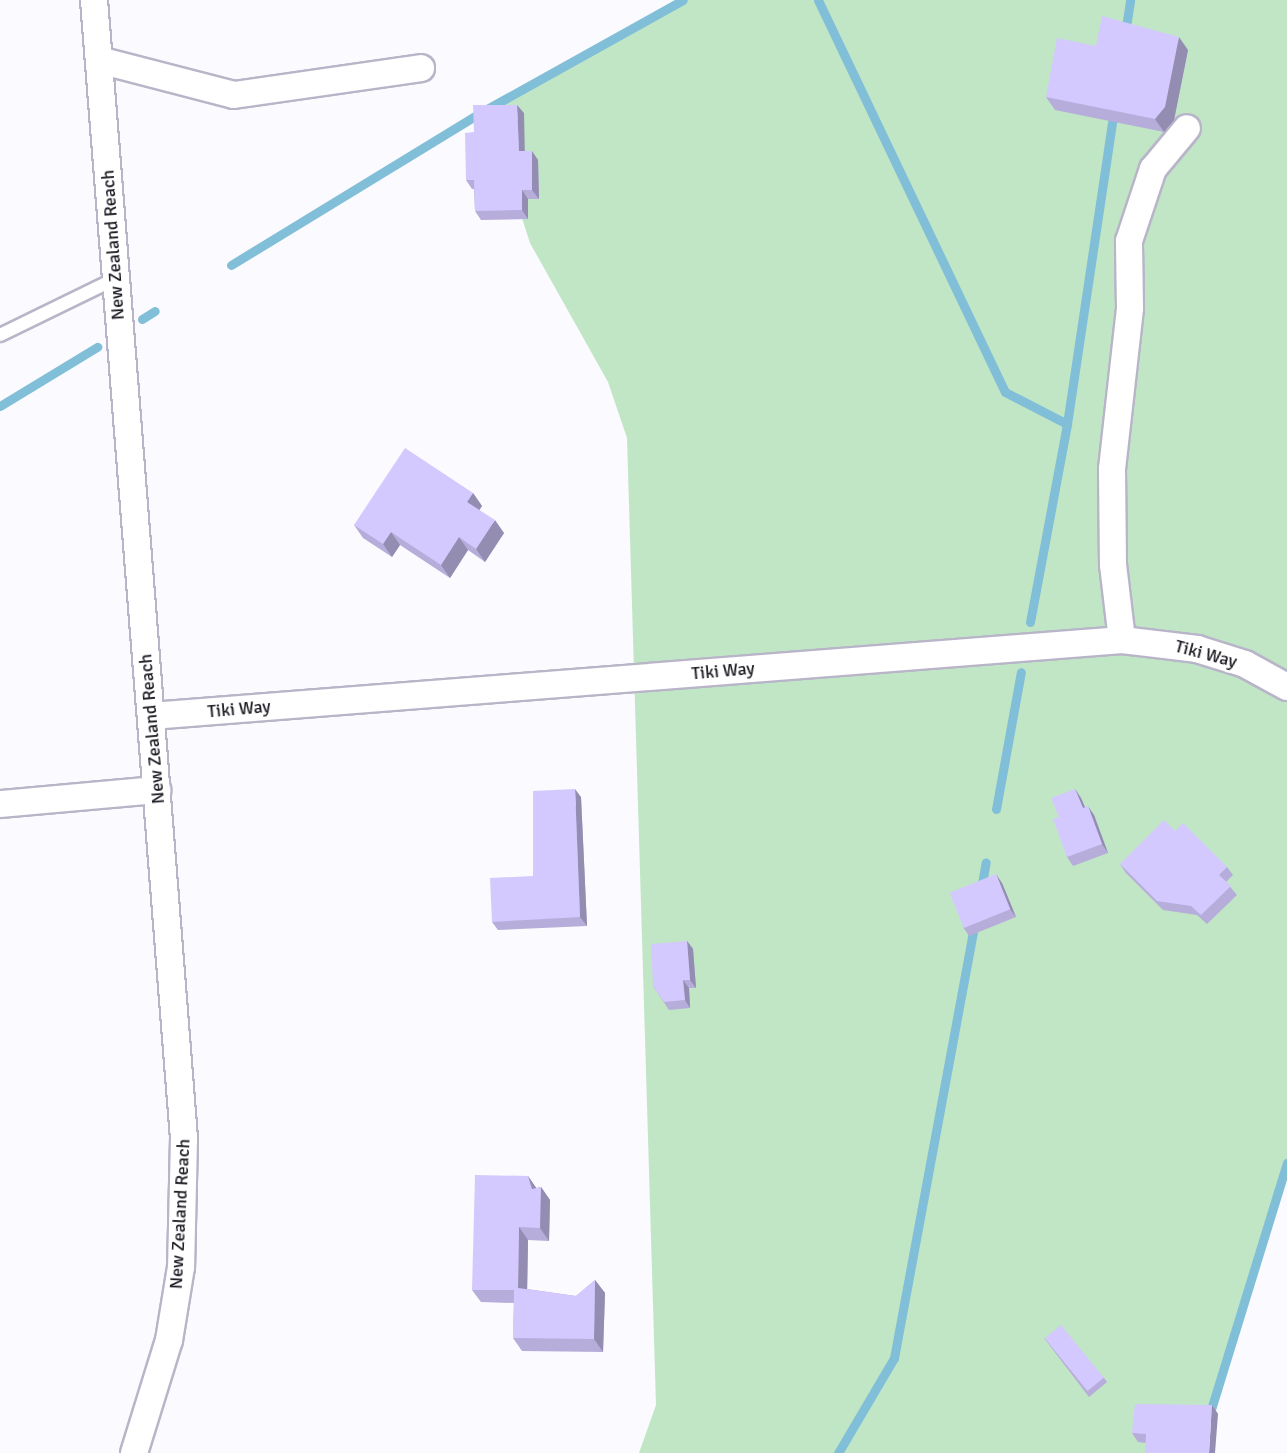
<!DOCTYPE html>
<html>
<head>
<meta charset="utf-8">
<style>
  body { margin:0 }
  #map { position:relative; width:1287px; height:1453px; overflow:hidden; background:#fbfafe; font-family:Signika,sans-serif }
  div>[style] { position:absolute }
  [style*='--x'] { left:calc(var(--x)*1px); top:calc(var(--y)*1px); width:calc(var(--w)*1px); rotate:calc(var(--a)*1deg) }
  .green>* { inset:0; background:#c0e6c6 }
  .stream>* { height:9px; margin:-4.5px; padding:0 4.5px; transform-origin:4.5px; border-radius:4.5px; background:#81bed8 }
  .roads { filter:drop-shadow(2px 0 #b9b5c9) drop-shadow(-2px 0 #b9b5c9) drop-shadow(0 2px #b9b5c9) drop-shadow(0 -2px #b9b5c9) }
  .lane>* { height:12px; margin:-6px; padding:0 6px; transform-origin:6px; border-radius:6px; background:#fff }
  .street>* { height:26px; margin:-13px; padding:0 13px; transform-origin:13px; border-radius:13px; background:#fff }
  .wall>* { inset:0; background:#b6adda }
  .shaded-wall>* { inset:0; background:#948db2 }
  .building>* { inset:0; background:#d4c9fe; transform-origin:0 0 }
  span { translate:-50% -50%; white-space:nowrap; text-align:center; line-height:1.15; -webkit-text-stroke:5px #fff; paint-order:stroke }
  .street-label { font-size:18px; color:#1a1920 }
</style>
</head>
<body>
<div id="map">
  <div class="green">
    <i style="clip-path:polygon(683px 0,1287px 0,1287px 1163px,1203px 1435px,1178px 1453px,639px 1453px,656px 1405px,627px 438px,608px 382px,530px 243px,487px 109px)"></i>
  </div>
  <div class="stream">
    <i style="--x:818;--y:0;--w:434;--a:64.5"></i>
    <i style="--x:1005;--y:392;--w:70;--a:27.3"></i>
    <i style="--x:1125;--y:33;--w:33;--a:-81"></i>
    <i style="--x:231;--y:265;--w:300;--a:-31.4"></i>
    <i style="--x:487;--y:109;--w:224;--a:-29.1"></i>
    <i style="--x:142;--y:319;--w:15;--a:-32"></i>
    <i style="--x:0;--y:406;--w:114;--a:-31.3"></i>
    <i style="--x:1030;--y:622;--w:201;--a:-79.4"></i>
    <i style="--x:1067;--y:424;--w:318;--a:-81.5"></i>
    <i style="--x:996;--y:809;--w:139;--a:-79.7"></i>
    <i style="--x:981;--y:889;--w:27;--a:-80"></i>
    <i style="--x:1209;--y:1416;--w:265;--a:-72.9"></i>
    <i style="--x:838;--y:1453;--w:110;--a:-59.5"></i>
    <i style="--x:894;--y:1358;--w:442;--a:-79.5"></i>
  </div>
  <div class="roads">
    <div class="lane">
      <i style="--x:0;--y:335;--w:128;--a:-26"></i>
    </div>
    <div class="street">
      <i style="--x:94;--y:0;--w:1142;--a:85.48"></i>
      <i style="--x:184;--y:1138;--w:129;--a:91.3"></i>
      <i style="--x:181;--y:1267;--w:74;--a:99.3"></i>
      <i style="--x:169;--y:1340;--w:118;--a:107.2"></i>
      <i style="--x:99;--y:60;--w:139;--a:14.5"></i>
      <i style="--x:234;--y:95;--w:189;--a:-8.2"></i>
      <i style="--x:1122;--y:640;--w:76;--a:-96.8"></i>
      <i style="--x:1113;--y:565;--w:96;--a:-90.6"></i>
      <i style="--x:1112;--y:469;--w:162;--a:-83.6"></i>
      <i style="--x:1130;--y:308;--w:67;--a:-90.9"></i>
      <i style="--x:1129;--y:241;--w:76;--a:-71.6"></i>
      <i style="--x:1153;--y:169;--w:53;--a:-50.3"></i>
      <i style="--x:151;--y:716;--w:974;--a:-4.48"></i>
      <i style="--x:1122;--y:640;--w:76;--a:6.8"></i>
      <i style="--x:1197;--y:649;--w:50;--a:17.4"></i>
      <i style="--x:1245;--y:664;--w:48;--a:28.7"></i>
      <i style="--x:0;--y:804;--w:158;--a:-5.1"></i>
    </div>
  </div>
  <div class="wall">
    <i style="clip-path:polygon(1096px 46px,1188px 50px,1174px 120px,1164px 132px,1055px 110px,1046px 97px)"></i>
    <i style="clip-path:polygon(524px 113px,524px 151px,538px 160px,539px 199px,528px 199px,528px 219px,481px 220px,475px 211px,474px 189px,472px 189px,466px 180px)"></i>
    <i style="clip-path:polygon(473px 493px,482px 506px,479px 510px,504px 533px,485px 562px,468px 550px,450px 578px,400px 545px,392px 557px,363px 538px,354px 525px)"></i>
    <i style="clip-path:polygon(1075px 789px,1081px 798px,1085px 807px,1094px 815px,1108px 853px,1073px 866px,1067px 857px,1059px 817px)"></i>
    <i style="clip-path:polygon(581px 797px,587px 926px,498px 930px,492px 922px,533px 876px)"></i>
    <i style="clip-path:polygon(1175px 831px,1227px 867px,1233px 875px,1226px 882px,1237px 895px,1207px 924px,1197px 915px,1163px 910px,1126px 873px,1120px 864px)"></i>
    <i style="clip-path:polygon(1002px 883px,1016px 917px,969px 936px,963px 927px)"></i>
    <i style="clip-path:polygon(687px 941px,693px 949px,696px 988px,689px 988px,690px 1008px,669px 1010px,653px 986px)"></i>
    <i style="clip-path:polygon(528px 1176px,536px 1188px,541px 1187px,550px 1200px,549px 1241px,528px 1240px,527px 1289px,576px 1296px,595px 1280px,605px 1293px,603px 1352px,522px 1351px,513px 1338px,514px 1303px,481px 1302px,472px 1290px)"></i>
    <i style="clip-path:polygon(1044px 1338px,1104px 1378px,1107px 1382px,1089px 1397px)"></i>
    <i style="clip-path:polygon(1212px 1405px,1218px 1414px,1145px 1443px,1138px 1442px,1132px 1433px)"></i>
  </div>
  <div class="shaded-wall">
    <i style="clip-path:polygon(1179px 37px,1188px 50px,1174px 120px,1164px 132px,1155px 119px)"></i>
    <i style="clip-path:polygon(517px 105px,524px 113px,525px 160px,519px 151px)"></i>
    <i style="clip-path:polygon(532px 151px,538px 160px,539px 199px,532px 190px)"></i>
    <i style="clip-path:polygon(522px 190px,528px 199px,528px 219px,522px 210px)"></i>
    <i style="clip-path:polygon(473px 493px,482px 506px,476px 515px,467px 502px)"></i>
    <i style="clip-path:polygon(495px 520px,504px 533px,485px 562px,476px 549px)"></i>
    <i style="clip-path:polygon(391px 532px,400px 545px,392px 557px,383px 544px)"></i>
    <i style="clip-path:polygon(459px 537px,468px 550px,450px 578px,441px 565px)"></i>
    <i style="clip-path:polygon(575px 789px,581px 797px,587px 926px,580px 917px)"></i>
    <i style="clip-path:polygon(1075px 789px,1081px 798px,1089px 817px,1083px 808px)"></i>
    <i style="clip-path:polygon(1088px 806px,1094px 815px,1108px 853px,1102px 844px)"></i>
    <i style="clip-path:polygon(996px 874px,1002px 883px,1016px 917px,1010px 909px)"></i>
    <i style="clip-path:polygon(687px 941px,693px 949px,696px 988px,690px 980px)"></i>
    <i style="clip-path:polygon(683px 980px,689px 988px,690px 1008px,685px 1000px)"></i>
    <i style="clip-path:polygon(528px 1176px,537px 1189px,541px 1187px,550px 1200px,549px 1241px,540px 1228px)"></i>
    <i style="clip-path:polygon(519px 1227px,528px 1240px,527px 1301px,518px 1288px)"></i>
    <i style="clip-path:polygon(595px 1280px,605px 1293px,603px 1352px,594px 1339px)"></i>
    <i style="clip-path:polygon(1212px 1405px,1218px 1414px,1215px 1453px,1209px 1453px)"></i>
  </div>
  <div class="building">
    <i style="clip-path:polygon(1102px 16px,1179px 37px,1165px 107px,1155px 119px,1046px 97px,1057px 38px,1096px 46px)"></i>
    <i style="clip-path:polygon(473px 105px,517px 105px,519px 151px,532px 151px,532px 190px,522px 190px,522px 210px,475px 211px,474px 180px,466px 180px,465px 133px,474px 132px)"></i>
    <i style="clip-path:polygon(405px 448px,473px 493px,467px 502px,495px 520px,476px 549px,459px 537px,441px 565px,391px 532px,383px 544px,354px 525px)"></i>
    <i style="clip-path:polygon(575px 789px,580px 917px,492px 922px,490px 878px,533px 876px,533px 791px)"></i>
    <i style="clip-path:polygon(1075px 789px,1083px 808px,1088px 806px,1102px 844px,1067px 857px,1053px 819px,1059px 817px,1051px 798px)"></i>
    <i style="clip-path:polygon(1164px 820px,1175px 831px,1183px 823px,1227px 867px,1219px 875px,1231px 886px,1201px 915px,1191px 906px,1157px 901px,1120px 864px)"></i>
    <i style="left:996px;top:874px;width:38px;height:50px;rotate:68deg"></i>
    <i style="clip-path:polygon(687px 941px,690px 980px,683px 980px,685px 1000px,664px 1002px,653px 986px,651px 944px)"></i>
    <i style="clip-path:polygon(475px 1175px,528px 1176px,532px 1189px,541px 1187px,540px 1228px,519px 1227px,518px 1288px,576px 1296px,595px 1280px,594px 1339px,513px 1338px,514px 1290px,472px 1290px)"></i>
    <i style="left:1061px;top:1325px;width:68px;height:21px;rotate:51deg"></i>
    <i style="clip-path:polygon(1135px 1404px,1212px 1405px,1209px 1453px,1145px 1453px,1146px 1434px,1132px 1433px)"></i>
  </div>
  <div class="street-label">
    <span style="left:113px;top:245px;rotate:-94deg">New Zealand Reach</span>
    <span style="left:1206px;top:654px;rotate:15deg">Tiki Way</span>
    <span style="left:723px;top:671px;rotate:-5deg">Tiki Way</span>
    <span style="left:239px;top:709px;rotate:-5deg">Tiki Way</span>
    <span style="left:152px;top:729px;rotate:-95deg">New Zealand Reach</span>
    <span style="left:180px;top:1214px;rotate:-87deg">New Zealand Reach</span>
  </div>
</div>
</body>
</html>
